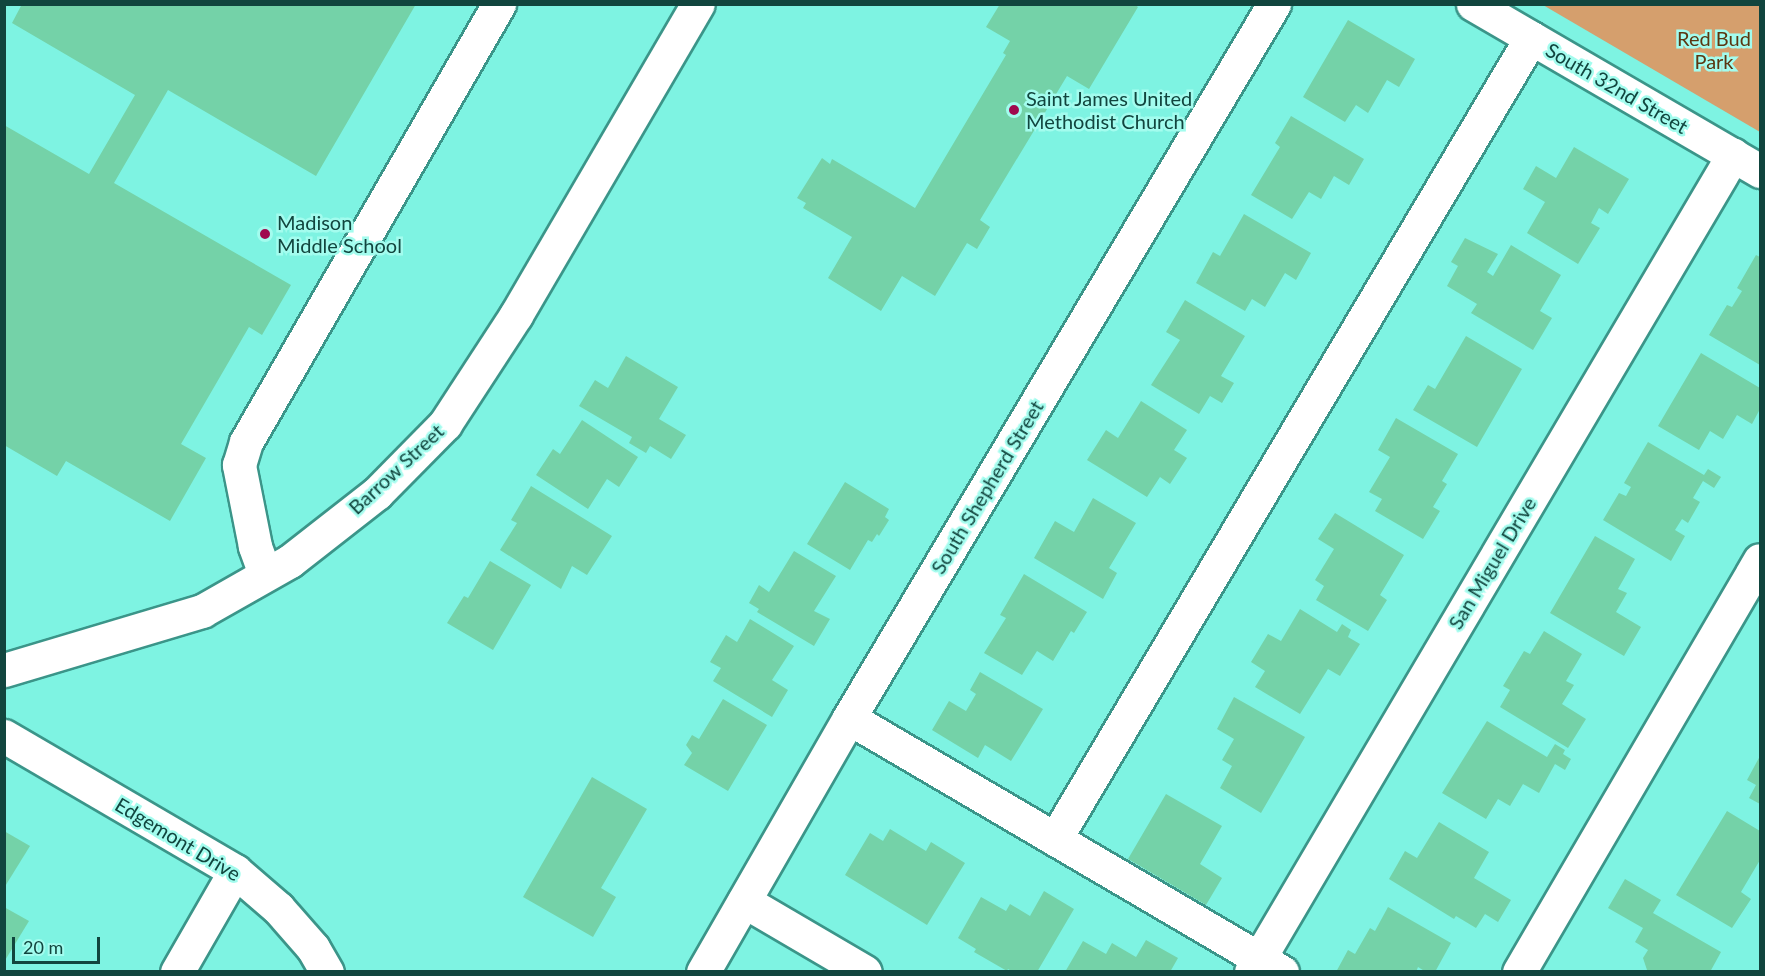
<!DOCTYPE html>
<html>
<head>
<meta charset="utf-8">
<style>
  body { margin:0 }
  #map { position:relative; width:1765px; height:976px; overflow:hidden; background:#7ef3e2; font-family:Lato,sans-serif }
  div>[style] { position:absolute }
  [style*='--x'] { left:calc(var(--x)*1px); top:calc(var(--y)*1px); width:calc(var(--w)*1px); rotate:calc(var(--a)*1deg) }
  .green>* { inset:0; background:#d59f6d }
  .building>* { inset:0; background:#74d2a8 }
  .roads { filter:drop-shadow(2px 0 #3b9589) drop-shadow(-2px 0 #3b9589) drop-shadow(0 2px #3b9589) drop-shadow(0 -2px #3b9589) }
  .minor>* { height:33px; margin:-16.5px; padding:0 16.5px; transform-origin:16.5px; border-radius:16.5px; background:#fff }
  .dots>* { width:16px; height:16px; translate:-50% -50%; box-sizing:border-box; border:3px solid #a3fcee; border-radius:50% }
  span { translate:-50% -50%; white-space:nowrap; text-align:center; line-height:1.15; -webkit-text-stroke:5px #a3fcee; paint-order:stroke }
  .park-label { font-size:20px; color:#5b3711 }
  .street-label { font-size:20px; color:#11453e }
  .poi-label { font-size:20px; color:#11453e }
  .left { translate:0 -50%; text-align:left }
  .frame { position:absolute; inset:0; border:6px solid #11453e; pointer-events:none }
  .scale { position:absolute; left:12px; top:937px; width:88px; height:27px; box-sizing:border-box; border:3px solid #11453e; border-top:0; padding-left:8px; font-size:18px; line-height:21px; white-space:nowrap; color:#11453e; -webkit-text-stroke:4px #a3fcee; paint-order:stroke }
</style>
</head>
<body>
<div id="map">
  <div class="green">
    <i style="clip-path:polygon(1543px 5px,1760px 5px,1760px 132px)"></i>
  </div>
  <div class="building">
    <i style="clip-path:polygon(22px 4px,416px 4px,316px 176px,168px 90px,114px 183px,291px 285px,262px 335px,249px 327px,181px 444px,206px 458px,170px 521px,66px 461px,57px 476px,4px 445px,4px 125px,89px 174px,135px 95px,12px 23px)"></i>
    <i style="clip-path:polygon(1000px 4px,1134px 4px,1138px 7px,1089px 89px,1067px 76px,980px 220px,990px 227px,977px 249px,967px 243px,935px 296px,902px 276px,881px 311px,828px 278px,852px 237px,803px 208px,806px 203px,797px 198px,822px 158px,830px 164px,832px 159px,915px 208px,1006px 55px,1003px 53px,1010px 41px,986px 27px)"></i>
    <i style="clip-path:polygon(1348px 20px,1415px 59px,1399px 87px,1387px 80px,1368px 113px,1356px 105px,1345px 122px,1303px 97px)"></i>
    <i style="clip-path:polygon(1291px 116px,1364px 159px,1349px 185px,1334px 176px,1321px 199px,1309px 192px,1292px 219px,1251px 195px,1280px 147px,1275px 143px)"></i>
    <i style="clip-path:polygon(1574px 147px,1629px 179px,1608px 214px,1599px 208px,1591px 223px,1600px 228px,1578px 264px,1527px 233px,1545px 202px,1523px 189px,1536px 166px,1556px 178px)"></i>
    <i style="clip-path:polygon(1244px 214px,1311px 253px,1296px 280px,1285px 273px,1265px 307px,1252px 299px,1245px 311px,1196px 283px,1213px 252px,1220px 256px)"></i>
    <i style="clip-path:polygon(1465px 238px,1498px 254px,1487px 272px,1493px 276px,1511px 245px,1561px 275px,1540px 311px,1552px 318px,1533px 350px,1471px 313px,1477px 304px,1447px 286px,1458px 266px,1451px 262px)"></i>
    <i style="clip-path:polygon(1756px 255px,1760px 257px,1760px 365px,1709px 335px,1727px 305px,1732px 307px,1742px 291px,1737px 288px)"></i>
    <i style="clip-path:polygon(1185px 300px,1245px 336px,1221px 376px,1234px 383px,1222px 403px,1210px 396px,1199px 414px,1151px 385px,1180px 340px,1166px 332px)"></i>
    <i style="clip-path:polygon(1466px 336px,1522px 369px,1477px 447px,1413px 410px,1428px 385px,1435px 389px)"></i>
    <i style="clip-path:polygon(1701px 353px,1760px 388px,1760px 409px,1752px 424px,1737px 415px,1723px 439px,1710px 431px,1699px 450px,1658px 426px)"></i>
    <i style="clip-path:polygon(626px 356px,678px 387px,659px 419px,686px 435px,671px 459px,650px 446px,646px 453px,629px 443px,632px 437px,579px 406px,595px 380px,608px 388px)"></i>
    <i style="clip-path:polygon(1141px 401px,1187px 430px,1174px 450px,1187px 458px,1170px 484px,1160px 477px,1147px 497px,1087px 460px,1106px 430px,1118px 438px)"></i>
    <i style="clip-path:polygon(1396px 418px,1458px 454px,1442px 481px,1447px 484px,1433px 507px,1440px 511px,1423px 539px,1375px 511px,1382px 499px,1369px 492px,1390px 457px,1378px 450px)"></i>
    <i style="clip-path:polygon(582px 420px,638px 457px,619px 487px,607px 479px,588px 509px,536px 475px,553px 449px,560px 454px)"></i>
    <i style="clip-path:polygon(1648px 442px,1704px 475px,1708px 469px,1721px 477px,1714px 488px,1703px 481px,1693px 498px,1700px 502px,1688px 523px,1682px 519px,1675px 530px,1685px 536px,1671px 561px,1603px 520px,1619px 493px,1626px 496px,1631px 487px,1624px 483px)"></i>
    <i style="clip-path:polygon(845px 482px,889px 509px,885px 517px,889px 520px,879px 536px,877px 534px,872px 542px,868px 540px,850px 570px,807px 544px)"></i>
    <i style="clip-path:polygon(531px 486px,612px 536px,587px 575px,572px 566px,561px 589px,500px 550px,517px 523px,511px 520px)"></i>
    <i style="clip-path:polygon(1093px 498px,1136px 523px,1109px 568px,1117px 573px,1103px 599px,1034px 558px,1055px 521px,1074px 532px)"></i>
    <i style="clip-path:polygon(1335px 513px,1404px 555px,1380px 595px,1387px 600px,1368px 631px,1316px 600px,1324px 586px,1315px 580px,1334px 549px,1318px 539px)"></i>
    <i style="clip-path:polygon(1595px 536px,1635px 559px,1618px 589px,1627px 593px,1616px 612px,1641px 627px,1624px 656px,1550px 613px)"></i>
    <i style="clip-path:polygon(794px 551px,836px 576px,814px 611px,830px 619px,814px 646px,757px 612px,759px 609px,749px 603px,759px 585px,769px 592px)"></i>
    <i style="clip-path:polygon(490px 561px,531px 585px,493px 650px,447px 623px,464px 596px,468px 598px)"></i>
    <i style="clip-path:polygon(1024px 574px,1087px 612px,1074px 633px,1071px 631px,1053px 661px,1037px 651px,1022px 675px,984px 653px,1006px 618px,1000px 615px)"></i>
    <i style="clip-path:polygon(1300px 609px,1337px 632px,1342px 624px,1351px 630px,1348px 637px,1360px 644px,1340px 676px,1328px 669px,1300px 714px,1255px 687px,1265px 671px,1251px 662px,1268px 634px,1281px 641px)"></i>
    <i style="clip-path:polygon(750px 619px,794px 646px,772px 680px,788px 690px,772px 717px,713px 681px,721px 668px,710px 662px,726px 635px,737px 642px)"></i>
    <i style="clip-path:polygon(1544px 631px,1582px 654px,1566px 681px,1574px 685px,1562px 704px,1586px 719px,1568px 748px,1500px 707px,1510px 690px,1503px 686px,1524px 651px,1530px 654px)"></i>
    <i style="clip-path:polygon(980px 672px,1043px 709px,1011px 761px,985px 745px,978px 758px,932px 730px,949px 701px,966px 711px,976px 694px,970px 690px)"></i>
    <i style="clip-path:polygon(1234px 697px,1305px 737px,1261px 813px,1220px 788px,1232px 766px,1222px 760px,1234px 739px,1217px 729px)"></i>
    <i style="clip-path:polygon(723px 699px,767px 725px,728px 791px,684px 765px,692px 753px,686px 745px,692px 735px,699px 739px)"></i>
    <i style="clip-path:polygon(1487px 721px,1547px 757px,1555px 744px,1565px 750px,1563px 754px,1571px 759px,1565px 770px,1555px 764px,1539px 793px,1523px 784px,1510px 806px,1498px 799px,1486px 819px,1442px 793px)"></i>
    <i style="clip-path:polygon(1760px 756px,1760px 804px,1749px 798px,1756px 785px,1747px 780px)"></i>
    <i style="clip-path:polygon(592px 777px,647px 809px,601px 888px,616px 897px,593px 937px,523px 897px)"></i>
    <i style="clip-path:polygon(1166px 794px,1222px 826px,1200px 864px,1222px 878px,1206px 905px,1128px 859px)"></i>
    <i style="clip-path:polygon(1727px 811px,1760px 831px,1760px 860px,1741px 892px,1751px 899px,1732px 928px,1676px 895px)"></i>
    <i style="clip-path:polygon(1439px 822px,1489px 852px,1474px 878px,1511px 900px,1498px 922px,1485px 914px,1476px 928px,1456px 916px,1454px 919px,1389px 879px,1405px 851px,1417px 858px)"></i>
    <i style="clip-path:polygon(890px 829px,926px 851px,931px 842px,965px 863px,927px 925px,845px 875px,870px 833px,883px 841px)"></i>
    <i style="clip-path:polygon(4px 831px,30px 846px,4px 888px)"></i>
    <i style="clip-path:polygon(1625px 879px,1661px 900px,1653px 913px,1721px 952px,1710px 972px,1647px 970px,1643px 958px,1648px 950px,1635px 942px,1643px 928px,1608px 908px)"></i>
    <i style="clip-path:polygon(1044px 891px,1074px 909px,1037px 972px,1013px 972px,1008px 969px,1007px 971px,974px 952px,976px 949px,958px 938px,981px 897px,1006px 911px,1010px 904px,1030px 916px)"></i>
    <i style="clip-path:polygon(4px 907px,29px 921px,4px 962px)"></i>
    <i style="clip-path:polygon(1388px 907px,1451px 943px,1435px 972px,1426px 972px,1418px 967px,1416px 972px,1336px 972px,1348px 950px,1355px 954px,1370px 928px,1375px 931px)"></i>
    <i style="clip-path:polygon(1146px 940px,1178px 958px,1170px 972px,1065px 972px,1083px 941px,1106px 954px,1112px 943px,1136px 957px)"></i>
  </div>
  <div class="roads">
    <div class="minor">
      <i style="--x:1473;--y:4;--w:332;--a:30.2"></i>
      <i style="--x:265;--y:574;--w:30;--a:-110"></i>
      <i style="--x:255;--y:546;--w:83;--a:-101.2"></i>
      <i style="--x:239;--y:465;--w:24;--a:-73"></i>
      <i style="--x:246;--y:442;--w:506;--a:-59.99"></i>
      <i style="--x:4;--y:670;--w:207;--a:-16.6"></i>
      <i style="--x:202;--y:611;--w:101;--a:-29.6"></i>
      <i style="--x:290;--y:561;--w:110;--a:-38"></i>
      <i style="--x:377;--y:493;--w:97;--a:-45.4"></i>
      <i style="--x:445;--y:424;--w:130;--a:-56.9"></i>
      <i style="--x:516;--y:315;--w:360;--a:-59.7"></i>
      <i style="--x:849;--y:718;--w:502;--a:30.4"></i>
      <i style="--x:4;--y:736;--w:268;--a:30.3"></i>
      <i style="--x:235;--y:871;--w:57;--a:40.7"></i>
      <i style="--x:278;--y:908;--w:53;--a:48.8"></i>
      <i style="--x:313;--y:948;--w:28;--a:60"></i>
      <i style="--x:1055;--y:839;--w:932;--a:-59.28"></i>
      <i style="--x:744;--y:901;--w:140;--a:30.4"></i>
      <i style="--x:177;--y:972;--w:116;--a:-60.1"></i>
      <i style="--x:703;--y:972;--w:293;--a:-60.1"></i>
      <i style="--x:849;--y:718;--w:831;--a:-59.24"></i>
      <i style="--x:1251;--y:972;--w:949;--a:-59.46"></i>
      <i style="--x:1519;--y:972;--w:477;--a:-59.7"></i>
    </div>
  </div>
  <div class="dots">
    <i style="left:1014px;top:110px;background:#a0094e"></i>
    <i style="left:265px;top:234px;background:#a0094e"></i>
  </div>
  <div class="park-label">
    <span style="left:1714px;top:50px">Red Bud<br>Park</span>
  </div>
  <div class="street-label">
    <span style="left:1617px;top:88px;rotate:30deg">South 32nd Street</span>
    <span style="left:396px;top:469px;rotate:-43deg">Barrow Street</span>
    <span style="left:987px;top:487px;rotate:-59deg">South Shepherd Street</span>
    <span style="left:1492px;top:563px;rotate:-59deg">San Miguel Drive</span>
    <span style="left:178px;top:839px;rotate:31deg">Edgemont Drive</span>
  </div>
  <div class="poi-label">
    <span class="left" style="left:1026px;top:110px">Saint James United<br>Methodist Church</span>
    <span class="left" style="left:277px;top:234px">Madison<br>Middle School</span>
  </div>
  <div class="frame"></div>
  <div class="scale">20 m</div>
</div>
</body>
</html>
